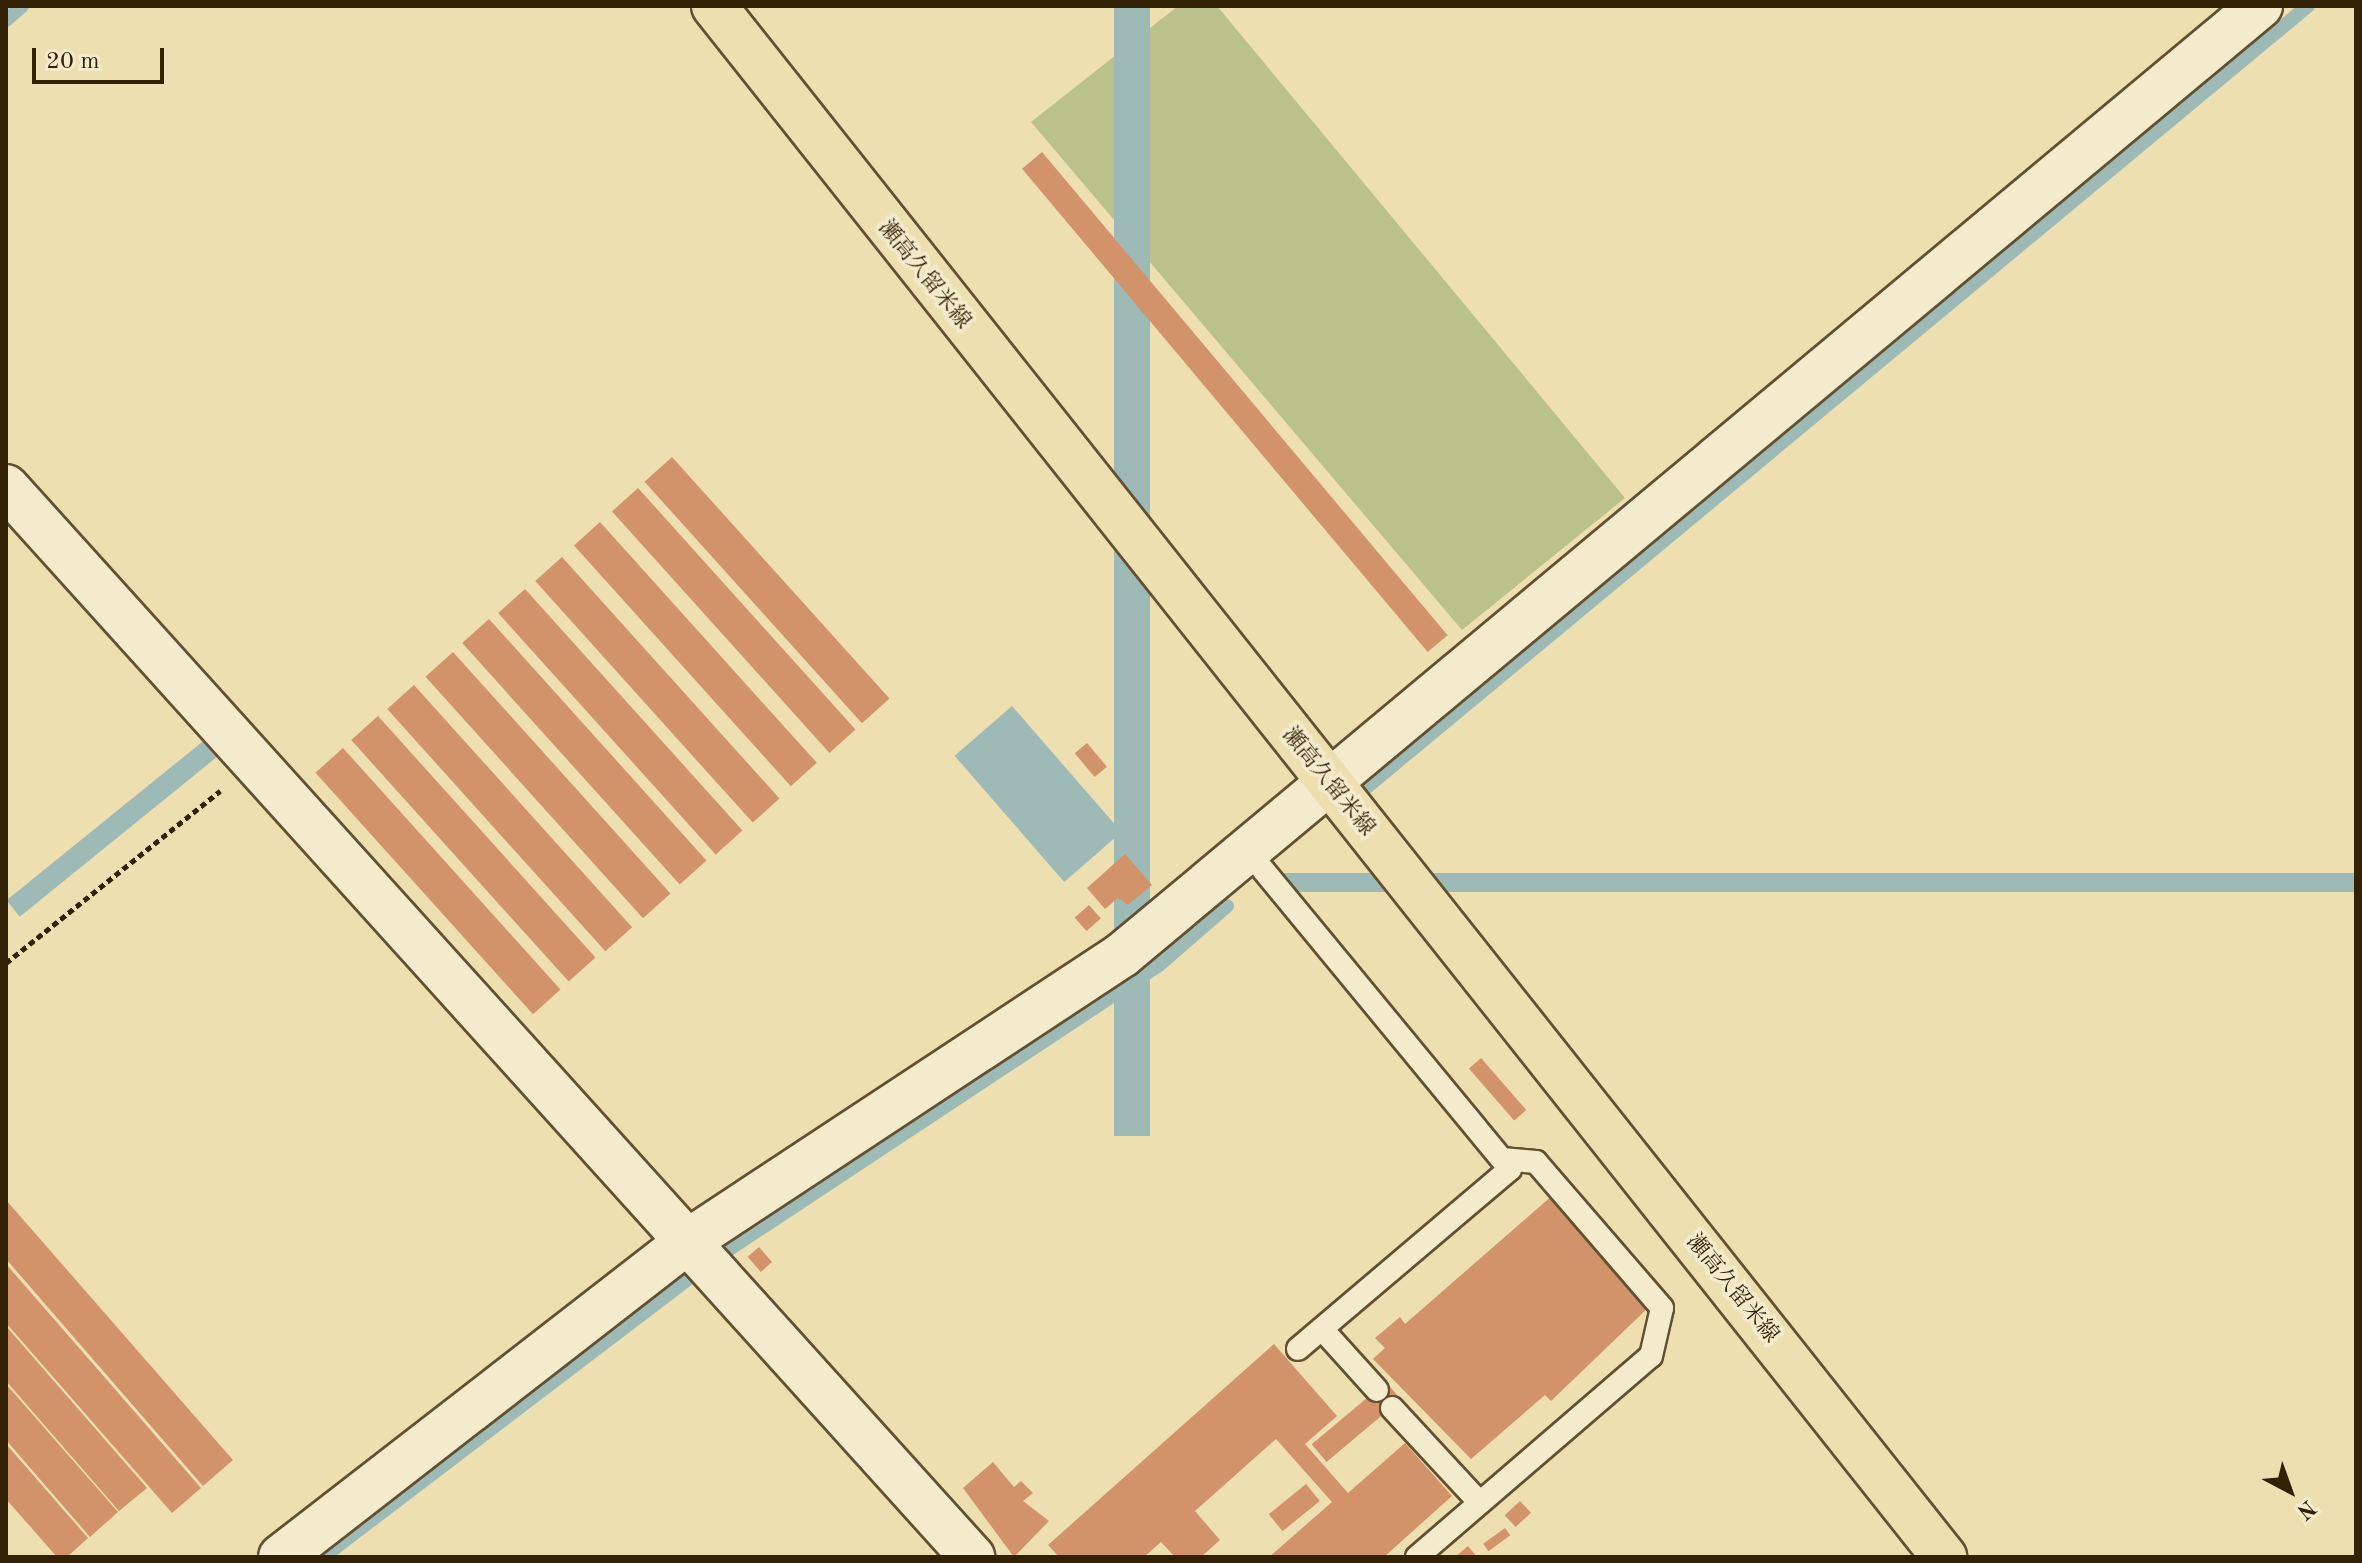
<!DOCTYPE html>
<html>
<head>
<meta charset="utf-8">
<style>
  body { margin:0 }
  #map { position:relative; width:2362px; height:1563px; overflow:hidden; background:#eedfb1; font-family:"Old Standard TT","Noto Serif JP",serif }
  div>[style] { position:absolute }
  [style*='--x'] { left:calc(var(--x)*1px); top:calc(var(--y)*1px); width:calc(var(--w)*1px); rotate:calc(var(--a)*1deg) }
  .green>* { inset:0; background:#bac18a }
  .water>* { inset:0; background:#9ebab7; transform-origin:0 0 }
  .stream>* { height:14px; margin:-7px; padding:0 7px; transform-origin:7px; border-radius:7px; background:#9ebab7 }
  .building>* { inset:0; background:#d2936a; transform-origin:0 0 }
  .path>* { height:5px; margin-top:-2.5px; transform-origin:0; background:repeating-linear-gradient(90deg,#332106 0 6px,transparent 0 10px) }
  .roads { filter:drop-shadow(2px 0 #625031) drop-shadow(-2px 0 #625031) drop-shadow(0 2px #625031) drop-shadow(0 -2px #625031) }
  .lane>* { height:22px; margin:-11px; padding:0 11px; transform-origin:11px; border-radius:11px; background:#f4eacc }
  .street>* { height:44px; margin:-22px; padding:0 22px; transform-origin:22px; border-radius:22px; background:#f4eacc }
  .primary>* { height:44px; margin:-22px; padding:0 22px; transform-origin:22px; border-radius:22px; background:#eedfb1 }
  span { translate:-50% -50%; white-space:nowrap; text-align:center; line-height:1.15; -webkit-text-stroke:7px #f4eacc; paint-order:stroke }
  .street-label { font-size:22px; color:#332106 }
  .frame { position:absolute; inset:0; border:8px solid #332106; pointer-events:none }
  .north { position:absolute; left:2250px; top:1451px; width:80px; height:80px; -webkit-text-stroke:6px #f4eacc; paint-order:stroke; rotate:139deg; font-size:22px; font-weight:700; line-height:32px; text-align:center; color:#332106 }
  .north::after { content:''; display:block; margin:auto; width:28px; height:36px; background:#332106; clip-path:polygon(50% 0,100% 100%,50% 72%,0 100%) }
  .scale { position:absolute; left:32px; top:48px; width:132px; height:36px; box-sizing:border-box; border:4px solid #332106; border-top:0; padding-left:10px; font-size:24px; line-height:28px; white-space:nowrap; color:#332106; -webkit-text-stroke:6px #f4eacc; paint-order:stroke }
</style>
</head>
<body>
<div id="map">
  <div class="green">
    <i style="clip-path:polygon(1178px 6px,1217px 6px,1625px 498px,1462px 630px,1031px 122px)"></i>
  </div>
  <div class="water">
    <i style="left:1114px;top:6px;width:36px;height:1130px"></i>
    <i style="left:1012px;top:706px;width:167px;height:76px;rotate:49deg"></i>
    <i style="left:207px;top:738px;width:21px;height:258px;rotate:51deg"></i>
    <i style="left:2356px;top:873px;width:19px;height:1093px;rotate:90deg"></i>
  </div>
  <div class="stream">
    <i style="--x:6;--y:20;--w:21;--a:-41"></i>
    <i style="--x:1368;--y:786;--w:1221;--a:-39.69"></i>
    <i style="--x:722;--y:1254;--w:524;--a:-33.48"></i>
    <i style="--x:1159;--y:965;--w:90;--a:-40.9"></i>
    <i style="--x:323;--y:1557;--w:470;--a:-37.3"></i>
  </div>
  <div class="building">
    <i style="left:1042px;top:152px;width:631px;height:26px;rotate:50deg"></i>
    <i style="left:672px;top:457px;width:325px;height:37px;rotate:48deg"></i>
    <i style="left:638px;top:488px;width:325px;height:35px;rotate:48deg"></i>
    <i style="left:600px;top:522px;width:324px;height:35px;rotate:48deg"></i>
    <i style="left:562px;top:557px;width:325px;height:36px;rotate:48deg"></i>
    <i style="left:525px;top:589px;width:325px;height:36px;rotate:48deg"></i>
    <i style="left:489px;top:619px;width:325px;height:36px;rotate:48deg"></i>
    <i style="left:453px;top:652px;width:325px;height:37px;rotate:48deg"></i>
    <i style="left:414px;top:685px;width:326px;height:36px;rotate:48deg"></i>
    <i style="left:378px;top:716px;width:325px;height:36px;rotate:48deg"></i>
    <i style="left:1087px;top:743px;width:31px;height:16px;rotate:50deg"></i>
    <i style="left:343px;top:748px;width:325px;height:37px;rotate:48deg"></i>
    <i style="clip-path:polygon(1125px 854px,1152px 885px,1128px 905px,1118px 898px,1105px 909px,1087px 888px)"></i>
    <i style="left:1089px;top:905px;width:18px;height:19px;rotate:49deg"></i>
    <i style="left:1481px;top:1058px;width:69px;height:16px;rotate:49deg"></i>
    <i style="clip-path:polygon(1554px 1194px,1651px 1305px,1551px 1401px,1545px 1395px,1471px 1459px,1373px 1359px,1385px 1348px,1375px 1338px,1400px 1317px,1405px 1324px)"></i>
    <i style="clip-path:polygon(6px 1200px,233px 1460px,203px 1486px,6px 1259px)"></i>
    <i style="left:759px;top:1247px;width:20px;height:15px;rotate:49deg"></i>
    <i style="clip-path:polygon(6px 1264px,201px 1488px,172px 1513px,6px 1323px)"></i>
    <i style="clip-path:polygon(6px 1326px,147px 1488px,119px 1511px,6px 1381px)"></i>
    <i style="clip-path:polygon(1274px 1344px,1337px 1416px,1305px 1444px,1348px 1493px,1405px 1443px,1452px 1496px,1384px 1557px,1269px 1557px,1332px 1502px,1276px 1439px,1195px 1511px,1220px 1540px,1201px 1557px,1175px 1557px,1161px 1542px,1144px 1557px,1059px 1557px,1048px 1545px)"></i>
    <i style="left:1386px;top:1382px;width:23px;height:97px;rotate:50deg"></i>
    <i style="clip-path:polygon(6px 1384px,118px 1512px,90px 1537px,6px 1440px)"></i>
    <i style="clip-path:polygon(6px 1444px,88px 1538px,67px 1557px,57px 1557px,6px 1499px)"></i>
    <i style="clip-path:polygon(993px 1462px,1014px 1487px,1021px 1481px,1033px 1493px,1023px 1501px,1049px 1521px,1014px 1557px,963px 1488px)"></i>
    <i style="left:1306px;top:1484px;width:22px;height:48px;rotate:51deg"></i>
    <i style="left:1520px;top:1501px;width:16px;height:21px;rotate:47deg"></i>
    <i style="left:1505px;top:1528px;width:9px;height:27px;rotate:54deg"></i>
    <i style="clip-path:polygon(1468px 1546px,1477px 1557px,1455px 1557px)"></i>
  </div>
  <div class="path">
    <i style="--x:6;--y:963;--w:275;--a:-38.8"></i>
  </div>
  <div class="roads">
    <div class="lane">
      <i style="--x:1246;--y:849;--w:415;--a:50.5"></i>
      <i style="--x:1510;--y:1169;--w:278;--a:139.7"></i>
      <i style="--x:1322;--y:1329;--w:82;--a:48"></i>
      <i style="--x:1392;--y:1408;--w:129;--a:47.2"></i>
      <i style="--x:1417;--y:1557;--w:308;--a:-40.7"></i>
      <i style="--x:1651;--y:1356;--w:49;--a:-77.1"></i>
      <i style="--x:1662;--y:1308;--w:193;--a:-130.8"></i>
      <i style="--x:1536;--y:1162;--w:34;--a:-175"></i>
    </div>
    <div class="street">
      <i style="--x:6;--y:487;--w:1442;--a:47.92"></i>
      <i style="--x:281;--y:1557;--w:514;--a:-37.81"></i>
      <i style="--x:687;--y:1242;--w:521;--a:-33.42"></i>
      <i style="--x:1122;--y:955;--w:1482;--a:-39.83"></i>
    </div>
    <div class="primary">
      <i style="--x:714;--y:6;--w:1980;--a:51.58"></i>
    </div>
  </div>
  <div class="street-label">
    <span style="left:924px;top:275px;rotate:51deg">瀬高久留米線</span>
    <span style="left:1328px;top:782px;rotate:51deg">瀬高久留米線</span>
    <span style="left:1732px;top:1289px;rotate:51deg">瀬高久留米線</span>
  </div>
  <div class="frame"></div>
  <div class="north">N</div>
  <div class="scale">20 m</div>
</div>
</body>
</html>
